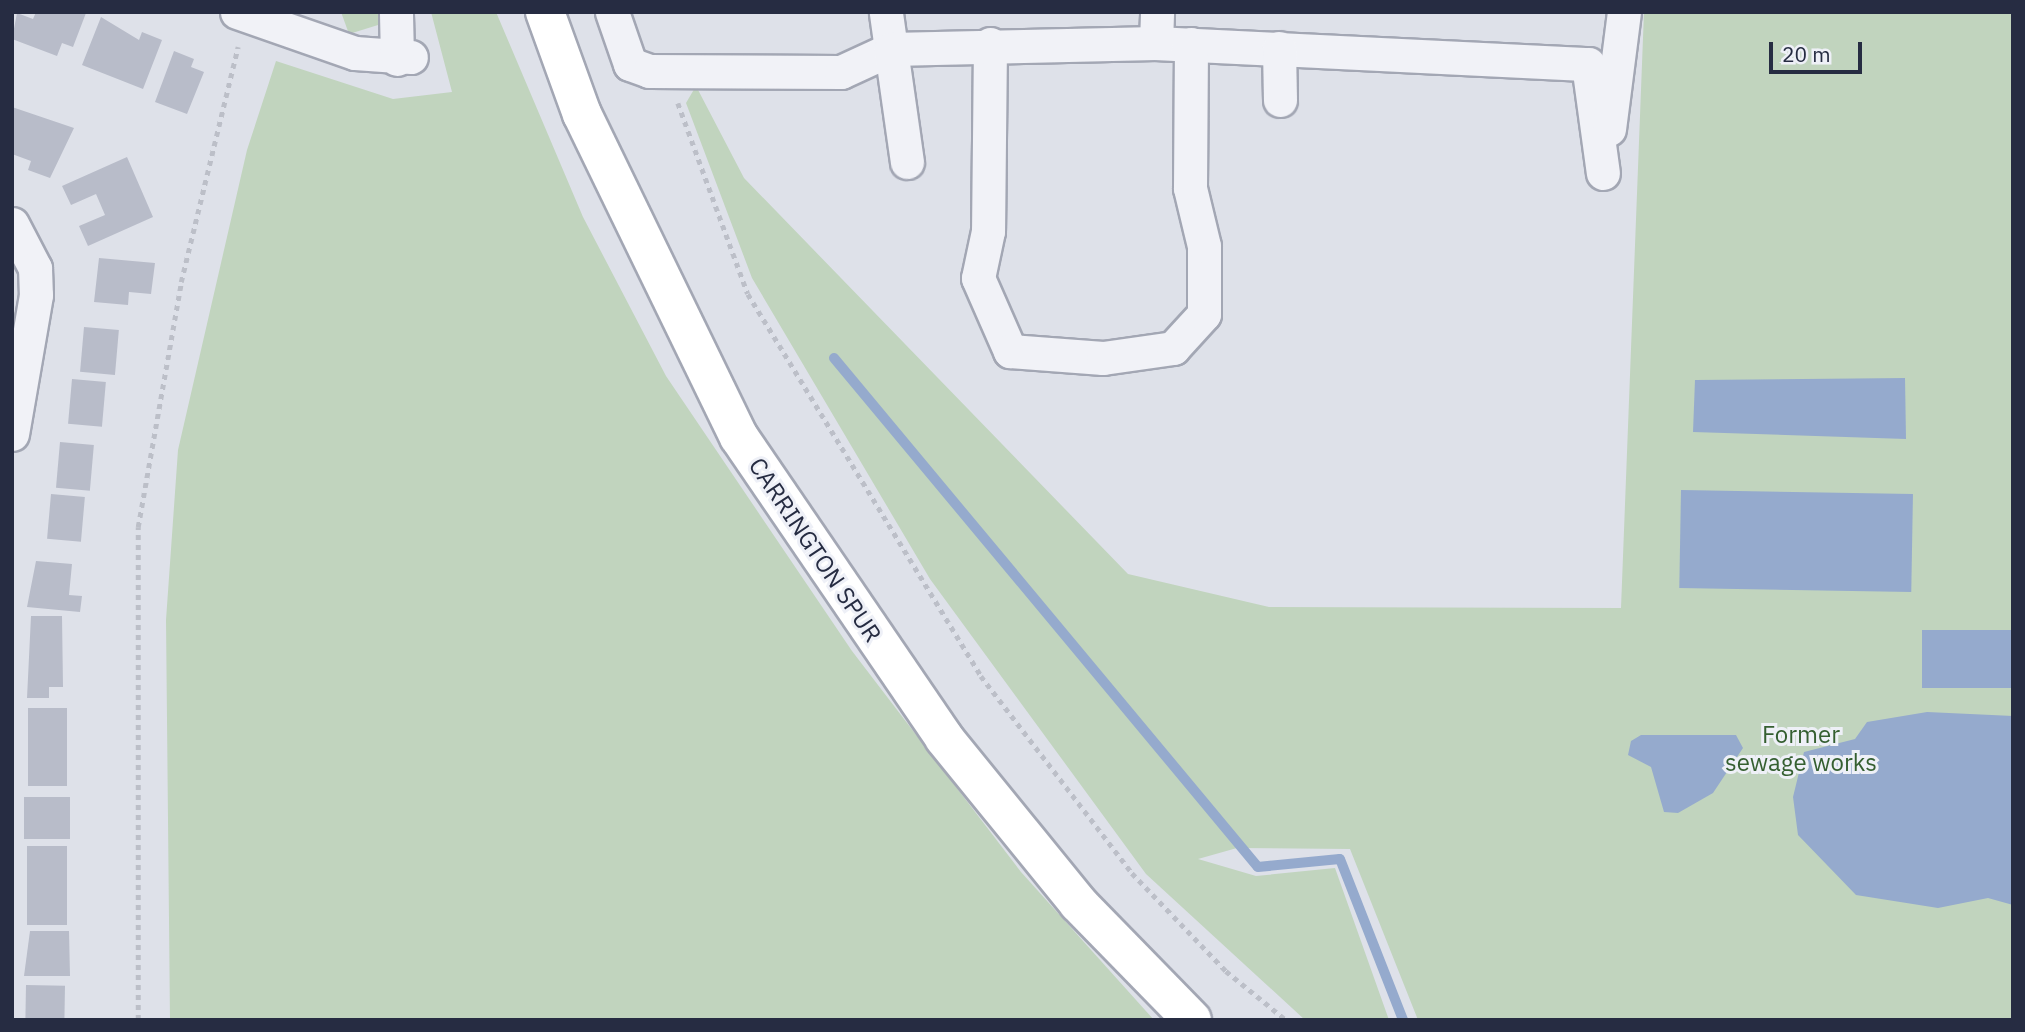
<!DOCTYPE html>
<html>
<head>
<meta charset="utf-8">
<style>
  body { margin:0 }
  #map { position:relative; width:2025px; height:1032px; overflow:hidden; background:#dee1e9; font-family:"IBM Plex Sans",sans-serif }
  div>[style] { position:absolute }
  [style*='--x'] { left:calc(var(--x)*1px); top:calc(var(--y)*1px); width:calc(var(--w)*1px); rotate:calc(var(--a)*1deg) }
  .green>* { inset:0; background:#c1d4be }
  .water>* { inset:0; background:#95aacd; transform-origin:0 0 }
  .stream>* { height:10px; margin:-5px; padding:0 5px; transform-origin:5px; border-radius:5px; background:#95aacd }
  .building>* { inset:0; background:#b8bcc9; transform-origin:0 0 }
  .path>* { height:4.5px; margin-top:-2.25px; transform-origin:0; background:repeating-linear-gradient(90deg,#bcbfc8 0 5px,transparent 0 10px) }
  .roads { filter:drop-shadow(2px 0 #a3a7b4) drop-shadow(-2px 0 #a3a7b4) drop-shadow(0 2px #a3a7b4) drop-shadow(0 -2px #a3a7b4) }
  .minor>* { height:33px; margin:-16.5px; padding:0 16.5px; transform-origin:16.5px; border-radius:16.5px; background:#f1f2f7 }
  .major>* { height:38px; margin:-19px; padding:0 19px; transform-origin:19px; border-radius:19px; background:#fff }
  span { translate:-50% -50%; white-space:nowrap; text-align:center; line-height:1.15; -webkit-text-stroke:6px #eef0f7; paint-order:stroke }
  .street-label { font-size:24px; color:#262c42 }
  .park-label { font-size:24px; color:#355f31 }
  .frame { position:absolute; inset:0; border:14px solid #262c42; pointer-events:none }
  .scale { position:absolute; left:1769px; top:42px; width:93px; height:32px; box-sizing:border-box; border:4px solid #262c42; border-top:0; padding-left:9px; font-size:21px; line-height:24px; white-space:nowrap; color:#262c42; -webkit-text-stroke:5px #eef0f7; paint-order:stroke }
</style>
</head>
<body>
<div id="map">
  <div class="green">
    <i style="clip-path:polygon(341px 12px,420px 12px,349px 34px)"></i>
    <i style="clip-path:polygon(431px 12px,496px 12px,583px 217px,666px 376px,852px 651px,1021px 872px,1154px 1020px,170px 1020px,166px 620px,178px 450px,247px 150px,276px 61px,393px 99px,452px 92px)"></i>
    <i style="clip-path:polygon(1644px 12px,2013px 12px,2013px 1020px,1418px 1020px,1350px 849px,1237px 848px,1198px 859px,1256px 876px,1335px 868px,1389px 1020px,1305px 1020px,1146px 874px,930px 579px,752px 278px,686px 103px,696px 86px,744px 178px,1128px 574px,1269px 607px,1621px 608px)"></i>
  </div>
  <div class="water">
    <i style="clip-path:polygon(1905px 378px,1906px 439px,1693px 432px,1695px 380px)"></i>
    <i style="left:1681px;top:490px;width:232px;height:98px;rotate:1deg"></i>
    <i style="left:1922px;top:630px;width:91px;height:58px"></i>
    <i style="clip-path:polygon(1927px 712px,2013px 716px,2013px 905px,1988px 898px,1938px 908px,1856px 895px,1798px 835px,1793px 797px,1804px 752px,1855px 739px,1867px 722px)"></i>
    <i style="clip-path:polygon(1641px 735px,1736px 735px,1743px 748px,1713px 793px,1678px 813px,1664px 812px,1651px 767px,1628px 755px,1631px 741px)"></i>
  </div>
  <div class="stream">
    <i style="--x:834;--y:358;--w:662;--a:50.21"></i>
    <i style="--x:1258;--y:867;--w:82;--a:-5.6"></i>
    <i style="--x:1340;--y:859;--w:173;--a:68.6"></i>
  </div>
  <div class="building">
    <i style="clip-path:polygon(36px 12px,86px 13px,73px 47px,62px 43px,57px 56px,12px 39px,17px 13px,33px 19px)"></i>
    <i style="clip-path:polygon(101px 17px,139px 40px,142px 32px,162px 40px,143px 89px,82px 65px)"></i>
    <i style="clip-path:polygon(174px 51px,194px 59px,191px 67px,204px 72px,187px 114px,155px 102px)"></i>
    <i style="clip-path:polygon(12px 107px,74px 128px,50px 178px,28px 170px,31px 161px,12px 154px)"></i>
    <i style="clip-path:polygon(127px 157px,153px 217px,88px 246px,79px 226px,105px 215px,96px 194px,71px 205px,62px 186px)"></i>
    <i style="clip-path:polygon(99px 258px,155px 263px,151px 294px,129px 292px,128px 305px,94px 302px)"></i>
    <i style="left:84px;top:327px;width:35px;height:45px;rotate:5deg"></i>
    <i style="left:72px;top:379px;width:34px;height:45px;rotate:5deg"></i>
    <i style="left:60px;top:442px;width:34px;height:46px;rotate:5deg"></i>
    <i style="left:51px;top:494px;width:34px;height:45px;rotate:5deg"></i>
    <i style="clip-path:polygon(36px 561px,72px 564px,69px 595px,82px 596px,80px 612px,27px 607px)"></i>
    <i style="clip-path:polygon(31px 616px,62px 616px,63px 687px,49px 687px,49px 698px,27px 698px)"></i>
    <i style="left:28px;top:708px;width:39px;height:78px"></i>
    <i style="left:24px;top:797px;width:46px;height:42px"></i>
    <i style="left:27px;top:846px;width:40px;height:79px"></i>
    <i style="clip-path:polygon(30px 931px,69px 931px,70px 976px,24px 976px)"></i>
    <i style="left:26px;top:985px;width:39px;height:35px;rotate:1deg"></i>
  </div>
  <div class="path">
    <i style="--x:678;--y:103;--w:203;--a:69.9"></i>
    <i style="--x:748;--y:294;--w:447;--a:58.6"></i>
    <i style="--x:981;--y:676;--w:248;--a:52.5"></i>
    <i style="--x:1132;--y:873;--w:136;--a:46.2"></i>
    <i style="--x:1226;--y:971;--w:77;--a:39.2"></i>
    <i style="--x:138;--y:1020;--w:493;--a:-90"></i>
    <i style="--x:138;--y:527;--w:249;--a:-80"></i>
    <i style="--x:181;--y:282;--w:242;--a:-76.4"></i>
  </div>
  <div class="roads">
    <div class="minor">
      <i style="--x:237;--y:12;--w:125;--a:19.2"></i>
      <i style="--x:355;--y:53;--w:56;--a:4.1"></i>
      <i style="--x:612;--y:12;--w:55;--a:70.9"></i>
      <i style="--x:630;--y:64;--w:20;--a:20"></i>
      <i style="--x:649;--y:71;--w:192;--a:0.3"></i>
      <i style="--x:841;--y:72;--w:55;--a:-24.7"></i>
      <i style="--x:891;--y:49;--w:37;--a:-98"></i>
      <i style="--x:396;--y:14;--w:45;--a:88.7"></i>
      <i style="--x:1156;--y:43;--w:433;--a:2.8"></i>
      <i style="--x:1588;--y:64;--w:110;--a:82.2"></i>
      <i style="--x:990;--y:44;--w:187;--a:90.6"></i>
      <i style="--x:988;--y:231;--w:48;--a:102"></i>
      <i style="--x:978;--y:278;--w:80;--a:66.3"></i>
      <i style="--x:1010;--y:351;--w:93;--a:4.3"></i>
      <i style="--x:1103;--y:358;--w:71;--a:-8.1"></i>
      <i style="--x:1173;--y:348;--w:46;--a:-47.6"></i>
      <i style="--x:1204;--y:314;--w:68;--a:-90"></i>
      <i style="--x:1204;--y:246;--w:60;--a:-103.6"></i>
      <i style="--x:1190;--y:188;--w:144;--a:-89.6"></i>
      <i style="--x:1279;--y:48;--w:52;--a:88.9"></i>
      <i style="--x:1609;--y:129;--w:118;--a:-82.7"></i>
      <i style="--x:907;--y:162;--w:114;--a:-98.1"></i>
      <i style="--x:891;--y:49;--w:265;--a:-1.3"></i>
      <i style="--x:1156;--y:43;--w:31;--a:-88"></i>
      <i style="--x:12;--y:224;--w:50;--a:62.4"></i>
      <i style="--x:35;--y:268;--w:27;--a:88"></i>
      <i style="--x:36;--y:295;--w:141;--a:99.8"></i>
    </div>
    <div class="major">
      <i style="--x:545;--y:12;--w:109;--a:70.1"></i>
      <i style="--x:582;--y:114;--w:359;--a:64.1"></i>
      <i style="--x:739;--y:437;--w:364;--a:55.7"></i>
      <i style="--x:944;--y:738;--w:213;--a:50.9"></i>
      <i style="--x:1078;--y:903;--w:163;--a:45.7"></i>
    </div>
  </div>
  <div class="street-label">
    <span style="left:815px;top:550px;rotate:56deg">CARRINGTON SPUR</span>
  </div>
  <div class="park-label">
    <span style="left:1801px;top:749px">Former<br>sewage works</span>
  </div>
  <div class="frame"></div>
  <div class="scale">20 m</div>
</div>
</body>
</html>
